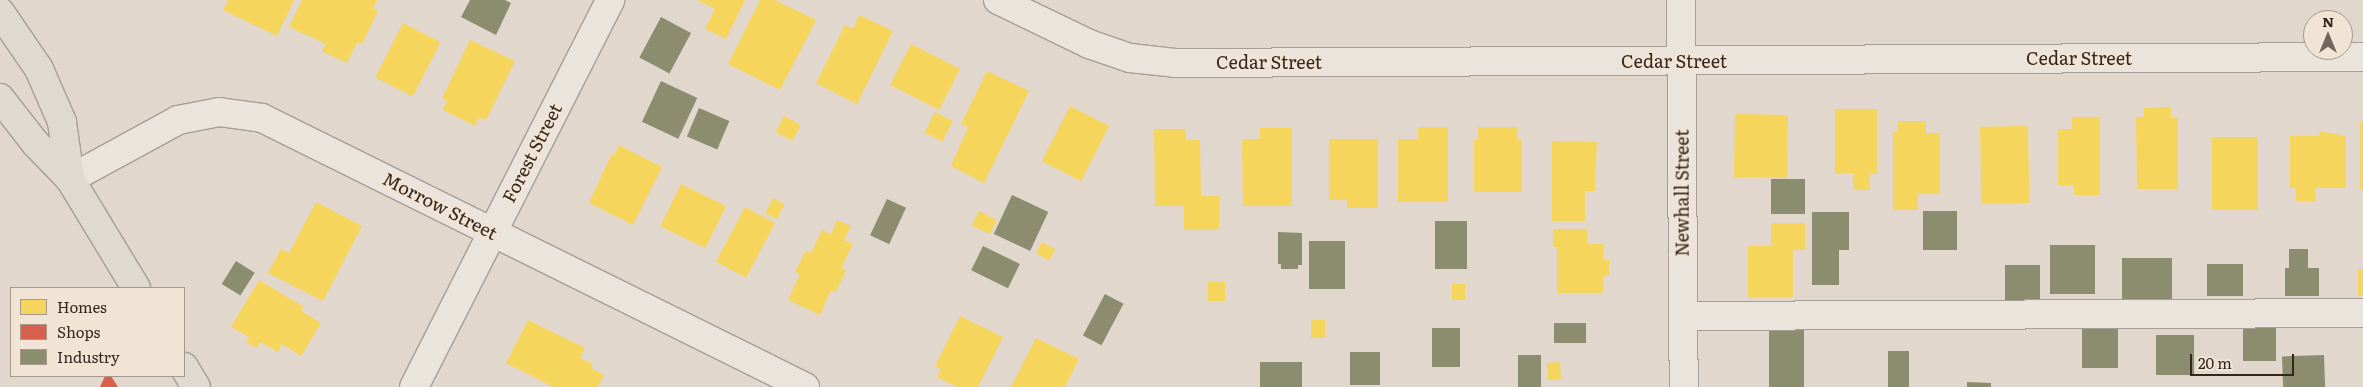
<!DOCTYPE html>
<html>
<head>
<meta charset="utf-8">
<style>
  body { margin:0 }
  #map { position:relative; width:2363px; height:387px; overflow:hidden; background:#e1d7cd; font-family:Literata,serif }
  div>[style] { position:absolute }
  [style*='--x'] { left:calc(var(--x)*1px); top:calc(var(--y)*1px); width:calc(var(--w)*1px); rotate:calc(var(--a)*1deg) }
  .homes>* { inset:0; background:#f6d55c; transform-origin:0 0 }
  .shops>* { inset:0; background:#d6604d }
  .industry>* { inset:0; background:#8c8c6e; transform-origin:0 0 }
  .roads { filter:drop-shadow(1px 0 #a69d96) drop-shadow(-1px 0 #a69d96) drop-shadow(0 1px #a69d96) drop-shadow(0 -1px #a69d96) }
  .minor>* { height:28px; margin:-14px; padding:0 14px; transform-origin:14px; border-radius:14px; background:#eae4dd }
  .major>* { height:28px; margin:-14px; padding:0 14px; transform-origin:14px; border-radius:14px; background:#e0d9d0 }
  span { translate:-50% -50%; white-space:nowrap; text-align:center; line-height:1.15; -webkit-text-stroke:5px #f1e4d4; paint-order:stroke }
  .street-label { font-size:18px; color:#33261f }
  .legend { position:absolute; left:10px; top:287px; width:175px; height:90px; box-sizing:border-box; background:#f1e4d4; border:1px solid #a5988c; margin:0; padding:6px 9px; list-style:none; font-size:15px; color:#33261f }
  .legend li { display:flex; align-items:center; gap:10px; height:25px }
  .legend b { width:25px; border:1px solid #a5988c }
  .north { position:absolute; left:2303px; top:10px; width:50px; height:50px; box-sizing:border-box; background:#f1e4d4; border:1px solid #a5988c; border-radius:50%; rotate:0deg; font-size:14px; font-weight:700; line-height:20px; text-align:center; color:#33261f }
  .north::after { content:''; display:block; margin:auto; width:18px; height:22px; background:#70645c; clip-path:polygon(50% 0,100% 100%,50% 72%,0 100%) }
  .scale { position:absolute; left:2190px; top:354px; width:104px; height:22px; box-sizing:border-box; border:2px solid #33261f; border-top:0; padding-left:6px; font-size:15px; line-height:18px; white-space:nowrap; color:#33261f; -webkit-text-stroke:4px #f1e4d4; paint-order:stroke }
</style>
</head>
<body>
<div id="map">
  <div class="homes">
    <i style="clip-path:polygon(228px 0,294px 0,277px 36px,223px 10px)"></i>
    <i style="clip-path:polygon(302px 0,377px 0,373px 8px,378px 11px,362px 44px,357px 42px,347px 63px,322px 51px,326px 44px,289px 27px)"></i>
    <i style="clip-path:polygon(697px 0,745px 0,726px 39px,705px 29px,715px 9px)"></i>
    <i style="clip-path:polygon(760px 0,775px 0,816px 20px,780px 90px,728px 64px)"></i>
    <i style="clip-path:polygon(859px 15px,893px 31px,857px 104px,816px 83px,845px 25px,853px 29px)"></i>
    <i style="left:403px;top:23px;width:42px;height:61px;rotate:27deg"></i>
    <i style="clip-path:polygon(470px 40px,515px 61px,486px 120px,479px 117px,475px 126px,443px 110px,447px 101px,442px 98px)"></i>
    <i style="left:911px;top:44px;width:55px;height:46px;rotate:27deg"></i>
    <i style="clip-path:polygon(987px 71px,1029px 91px,984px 183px,951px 166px,968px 127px,961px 124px)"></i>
    <i style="left:1070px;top:106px;width:44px;height:62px;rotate:27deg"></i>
    <i style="clip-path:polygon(2171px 107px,2171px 118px,2178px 118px,2178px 189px,2137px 189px,2136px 117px,2144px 117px,2144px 108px)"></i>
    <i style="clip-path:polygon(1835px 109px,1877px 109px,1877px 174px,1870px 174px,1870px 190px,1853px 190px,1853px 173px,1835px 174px)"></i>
    <i style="left:935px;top:112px;width:20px;height:23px;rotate:27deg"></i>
    <i style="left:1735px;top:114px;width:53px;height:63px;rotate:1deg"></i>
    <i style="left:784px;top:116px;width:19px;height:18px;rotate:28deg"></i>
    <i style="clip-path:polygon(2072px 117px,2100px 117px,2100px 195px,2074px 195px,2074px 185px,2058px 185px,2058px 129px,2072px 129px)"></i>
    <i style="clip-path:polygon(1898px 121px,1926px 121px,1926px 133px,1940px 133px,1940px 194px,1918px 194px,1918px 210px,1893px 210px,1893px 132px,1898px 132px)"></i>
    <i style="left:2360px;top:122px;width:3px;height:68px"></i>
    <i style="left:2028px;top:126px;width:77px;height:48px;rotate:89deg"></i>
    <i style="clip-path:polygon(1418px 127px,1448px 127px,1448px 202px,1398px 202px,1398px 139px,1418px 139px)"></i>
    <i style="clip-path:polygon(1478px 127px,1518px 127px,1517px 140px,1522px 140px,1522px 192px,1474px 192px,1474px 140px,1478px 140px)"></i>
    <i style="clip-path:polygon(1260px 128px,1292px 128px,1292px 206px,1243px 206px,1242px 139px,1260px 139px)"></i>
    <i style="clip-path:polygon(1154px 129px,1186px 129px,1186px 140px,1200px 140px,1201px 196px,1219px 196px,1219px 230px,1184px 230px,1184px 206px,1155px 206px)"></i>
    <i style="clip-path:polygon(2319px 131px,2346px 136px,2346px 188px,2315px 188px,2315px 201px,2296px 201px,2296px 188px,2290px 188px,2290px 136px,2320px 136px)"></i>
    <i style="left:2212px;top:137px;width:46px;height:73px"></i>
    <i style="clip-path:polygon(1329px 139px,1378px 139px,1378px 208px,1347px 208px,1347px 200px,1329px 200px)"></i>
    <i style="clip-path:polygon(1552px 141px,1597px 142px,1595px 191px,1585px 191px,1585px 221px,1552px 221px)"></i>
    <i style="clip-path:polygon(619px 145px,662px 167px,633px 225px,589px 203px,612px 153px,615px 155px)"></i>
    <i style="left:681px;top:184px;width:50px;height:47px;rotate:26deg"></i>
    <i style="left:773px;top:198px;width:13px;height:17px;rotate:27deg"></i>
    <i style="clip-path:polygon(316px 202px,362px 226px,323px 301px,268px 273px,281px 249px,289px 253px)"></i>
    <i style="left:745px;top:207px;width:34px;height:62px;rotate:28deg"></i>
    <i style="left:979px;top:211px;width:20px;height:16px;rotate:27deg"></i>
    <i style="clip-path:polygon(837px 220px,851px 226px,844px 240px,853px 244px,841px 268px,846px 270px,836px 292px,831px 290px,820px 315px,788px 300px,800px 274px,795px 272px,806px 250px,811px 253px,822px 230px,831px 234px)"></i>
    <i style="clip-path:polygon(1771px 223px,1805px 223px,1805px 250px,1793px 250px,1793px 297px,1748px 297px,1748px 246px,1771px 246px)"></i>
    <i style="clip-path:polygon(1553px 229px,1587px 229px,1587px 244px,1603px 244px,1603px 260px,1609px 260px,1609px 276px,1603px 276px,1603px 293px,1557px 293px,1557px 247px,1553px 247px)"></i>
    <i style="left:1042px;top:242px;width:15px;height:13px;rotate:28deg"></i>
    <i style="left:2358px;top:269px;width:5px;height:27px"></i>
    <i style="clip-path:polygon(259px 280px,304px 307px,301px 311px,321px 323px,301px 356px,282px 344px,278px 352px,260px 342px,257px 348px,246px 342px,249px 337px,231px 327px)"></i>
    <i style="left:1208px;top:282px;width:17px;height:19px"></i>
    <i style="left:1452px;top:284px;width:13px;height:16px"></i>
    <i style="clip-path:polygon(960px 316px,1003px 337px,978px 387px,957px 387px,937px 377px,941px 369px,935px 366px)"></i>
    <i style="clip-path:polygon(528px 320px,585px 348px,580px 358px,593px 364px,591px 368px,604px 375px,598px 387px,554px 387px,506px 363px)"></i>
    <i style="left:1325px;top:320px;width:18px;height:14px;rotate:90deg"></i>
    <i style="clip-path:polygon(1036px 338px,1079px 359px,1065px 387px,1011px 387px)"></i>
    <i style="left:1560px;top:362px;width:17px;height:13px;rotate:87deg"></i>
  </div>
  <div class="shops">
    <i style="clip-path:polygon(105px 376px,111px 376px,118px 387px,100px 387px)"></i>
  </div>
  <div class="industry">
    <i style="clip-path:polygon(470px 0,505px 0,511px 3px,496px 35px,461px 17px)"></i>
    <i style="left:661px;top:17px;width:34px;height:46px;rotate:28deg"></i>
    <i style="left:661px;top:81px;width:40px;height:45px;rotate:25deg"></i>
    <i style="left:699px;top:108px;width:33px;height:31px;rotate:23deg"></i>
    <i style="left:1771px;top:179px;width:34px;height:35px"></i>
    <i style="left:1012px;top:195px;width:40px;height:43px;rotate:25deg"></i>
    <i style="left:887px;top:199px;width:21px;height:40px;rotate:25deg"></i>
    <i style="left:1923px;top:211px;width:34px;height:39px"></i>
    <i style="clip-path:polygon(1812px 212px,1849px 212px,1849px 250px,1839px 250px,1839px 285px,1812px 285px)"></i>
    <i style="left:1435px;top:221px;width:32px;height:48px"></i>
    <i style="clip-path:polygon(1278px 232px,1302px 233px,1302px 265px,1298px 265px,1298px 269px,1281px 269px,1281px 264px,1278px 264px)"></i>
    <i style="left:1309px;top:241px;width:36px;height:48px"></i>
    <i style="left:2050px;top:245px;width:45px;height:49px"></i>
    <i style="left:983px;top:246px;width:41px;height:27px;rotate:26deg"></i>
    <i style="clip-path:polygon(2289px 249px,2308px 249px,2308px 268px,2319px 268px,2319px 296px,2285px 296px,2285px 268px,2289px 268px)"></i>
    <i style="left:2122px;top:258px;width:50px;height:45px"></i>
    <i style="left:236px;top:261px;width:22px;height:27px;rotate:32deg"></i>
    <i style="left:2207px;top:264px;width:36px;height:32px"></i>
    <i style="left:2005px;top:265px;width:35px;height:36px"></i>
    <i style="left:1105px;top:294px;width:21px;height:47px;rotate:28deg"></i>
    <i style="left:1554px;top:323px;width:32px;height:20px"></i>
    <i style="left:2243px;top:326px;width:33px;height:35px"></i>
    <i style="left:2082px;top:327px;width:36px;height:41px"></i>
    <i style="left:1460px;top:328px;width:39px;height:28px;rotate:90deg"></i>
    <i style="left:1769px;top:330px;width:35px;height:57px"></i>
    <i style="left:2156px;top:335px;width:38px;height:40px"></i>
    <i style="left:1888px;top:351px;width:21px;height:36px"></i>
    <i style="left:1350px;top:352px;width:30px;height:33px"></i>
    <i style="left:1518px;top:355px;width:23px;height:32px"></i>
    <i style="left:2324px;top:355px;width:32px;height:42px;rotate:88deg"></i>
    <i style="left:1260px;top:362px;width:42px;height:25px"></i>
    <i style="clip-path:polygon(1967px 382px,1991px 383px,1991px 387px,1967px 387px)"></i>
  </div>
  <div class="roads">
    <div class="minor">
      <i style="--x:998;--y:0;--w:101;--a:25.8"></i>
      <i style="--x:1089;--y:44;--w:43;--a:18.9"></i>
      <i style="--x:1130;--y:58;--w:45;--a:6.3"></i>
      <i style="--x:1175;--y:63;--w:1188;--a:-0.29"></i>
      <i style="--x:1681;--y:0;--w:387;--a:89.6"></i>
      <i style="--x:70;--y:179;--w:123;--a:-28.6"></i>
      <i style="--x:178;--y:120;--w:42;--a:-11"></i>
      <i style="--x:219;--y:112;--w:43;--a:7.9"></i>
      <i style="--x:262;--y:118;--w:606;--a:26.35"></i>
      <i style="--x:1683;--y:316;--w:680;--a:-0.25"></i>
      <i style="--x:414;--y:387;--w:434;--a:-63.1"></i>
    </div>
    <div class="major">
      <i style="--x:0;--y:12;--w:69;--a:55.6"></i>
      <i style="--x:39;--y:69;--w:58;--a:66.5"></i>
      <i style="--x:62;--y:122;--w:58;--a:82"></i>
      <i style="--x:0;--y:98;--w:58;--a:52"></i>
      <i style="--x:36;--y:144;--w:49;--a:45.8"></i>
      <i style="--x:70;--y:179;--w:127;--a:58.8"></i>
      <i style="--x:184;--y:367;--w:23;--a:59"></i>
    </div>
  </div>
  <div class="street-label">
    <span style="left:2079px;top:58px">Cedar Street</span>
    <span style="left:1674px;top:61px">Cedar Street</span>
    <span style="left:1269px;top:62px">Cedar Street</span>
    <span style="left:532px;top:153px;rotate:-63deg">Forest Street</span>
    <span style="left:1682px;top:193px;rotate:-90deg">Newhall Street</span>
    <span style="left:440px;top:206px;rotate:27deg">Morrow Street</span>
  </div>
  <ul class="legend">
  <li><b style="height:14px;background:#f6d55c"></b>Homes</li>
  <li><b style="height:14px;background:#d6604d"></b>Shops</li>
  <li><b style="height:14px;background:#8c8c6e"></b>Industry</li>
  </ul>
  <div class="north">N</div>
  <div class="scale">20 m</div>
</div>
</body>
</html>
